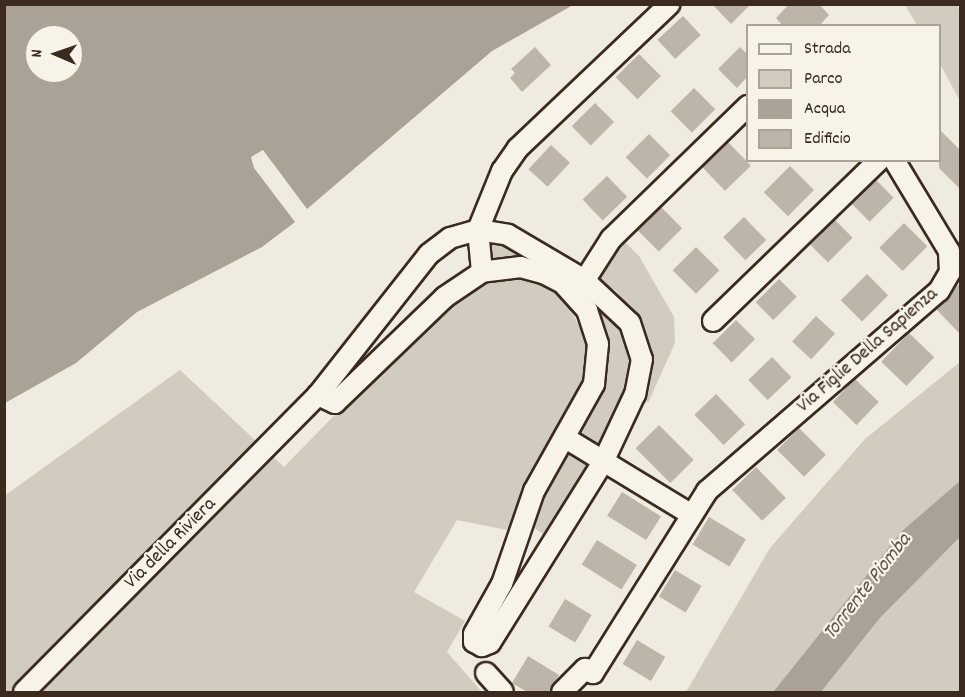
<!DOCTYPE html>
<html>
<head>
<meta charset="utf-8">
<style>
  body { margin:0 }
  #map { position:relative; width:965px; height:697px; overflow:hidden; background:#efebe0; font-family:Dekko,sans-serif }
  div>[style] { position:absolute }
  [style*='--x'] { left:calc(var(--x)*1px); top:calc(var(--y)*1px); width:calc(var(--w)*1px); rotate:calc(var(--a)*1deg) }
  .green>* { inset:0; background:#d1cbc0 }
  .water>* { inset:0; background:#aaa296 }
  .building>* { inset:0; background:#bdb5aa; transform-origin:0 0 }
  .roads { filter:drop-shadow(2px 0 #3b2a1e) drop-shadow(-2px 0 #3b2a1e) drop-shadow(0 2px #3b2a1e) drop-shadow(0 -2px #3b2a1e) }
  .minor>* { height:20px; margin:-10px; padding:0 10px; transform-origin:10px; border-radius:10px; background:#f7f3e8 }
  span { translate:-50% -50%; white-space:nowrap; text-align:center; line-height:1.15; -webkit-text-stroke:4.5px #f7f3e8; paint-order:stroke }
  .street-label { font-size:20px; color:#3b2a1e }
  .water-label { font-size:21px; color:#625448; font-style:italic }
  .frame { position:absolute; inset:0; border:6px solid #3b2a1e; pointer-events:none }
  .legend { position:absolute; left:746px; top:24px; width:195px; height:138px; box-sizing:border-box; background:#f7f3e8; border:2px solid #aca397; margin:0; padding:8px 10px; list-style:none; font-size:18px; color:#3b2a1e }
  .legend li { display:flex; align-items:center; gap:12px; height:30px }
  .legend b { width:30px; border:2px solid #aca397 }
  .north { position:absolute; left:24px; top:24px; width:60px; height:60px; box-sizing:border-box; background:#f7f3e8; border:2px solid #aca397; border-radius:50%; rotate:272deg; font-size:16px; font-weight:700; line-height:24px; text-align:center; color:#3b2a1e }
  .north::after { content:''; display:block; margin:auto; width:21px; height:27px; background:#3b2a1e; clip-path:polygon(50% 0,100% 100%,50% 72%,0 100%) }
</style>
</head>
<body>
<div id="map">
  <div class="green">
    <i style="clip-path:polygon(905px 5px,957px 5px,960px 12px,960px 101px,940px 64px,940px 26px,917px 25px)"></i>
    <i style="clip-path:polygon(619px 236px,639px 256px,674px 317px,675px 343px,648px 403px,644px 398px,650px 375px,643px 331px,616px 291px,594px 277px)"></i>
    <i style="clip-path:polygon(480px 238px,511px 245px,566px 278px,503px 260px,483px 260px)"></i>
    <i style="clip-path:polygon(514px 275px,551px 290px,568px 305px,587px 341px,587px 371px,507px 530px,457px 520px,414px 592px,465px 621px,447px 652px,482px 692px,5px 692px,4px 496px,180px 370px,284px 467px,431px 316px,493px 276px)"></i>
    <i style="clip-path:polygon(583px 285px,616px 317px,626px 335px,632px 367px,628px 393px,599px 449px,574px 436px,597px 397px)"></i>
    <i style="clip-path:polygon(960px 362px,960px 481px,955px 490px,902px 531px,773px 692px,686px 692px,770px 548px,865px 439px)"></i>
    <i style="clip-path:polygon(567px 443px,592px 461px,543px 534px,527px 523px)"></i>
    <i style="clip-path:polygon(960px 537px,960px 692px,821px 692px,880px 618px)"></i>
  </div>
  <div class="water">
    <i style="clip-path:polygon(evenodd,5px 4px,573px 4px,573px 5px,492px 51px,307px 209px,263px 150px,251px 157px,254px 168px,295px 222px,262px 247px,137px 312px,76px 363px,5px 403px,5px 4px,36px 36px,72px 36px,72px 72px,36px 72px,36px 36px)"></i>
    <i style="clip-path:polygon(960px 481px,960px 537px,880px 618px,821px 692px,773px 692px,902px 531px)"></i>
  </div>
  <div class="building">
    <i style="clip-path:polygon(712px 4px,751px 4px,731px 24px)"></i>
    <i style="clip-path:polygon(789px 4px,819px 4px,829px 15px,819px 26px,783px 26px,776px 18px)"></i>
    <i style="left:683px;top:16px;width:26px;height:35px;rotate:47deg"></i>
    <i style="clip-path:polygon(535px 47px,551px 65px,522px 92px,510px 78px,515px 73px,511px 69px)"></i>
    <i style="clip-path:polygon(740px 47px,747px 54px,747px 77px,737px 88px,718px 69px)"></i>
    <i style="left:639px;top:54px;width:31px;height:33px;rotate:45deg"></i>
    <i style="left:694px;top:88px;width:30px;height:33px;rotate:45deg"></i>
    <i style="left:595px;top:103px;width:27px;height:33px;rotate:45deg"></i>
    <i style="clip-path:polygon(939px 129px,960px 150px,960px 189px,939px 168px)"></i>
    <i style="left:649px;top:134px;width:30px;height:33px;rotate:45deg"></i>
    <i style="left:728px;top:142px;width:33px;height:36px;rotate:46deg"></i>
    <i style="left:551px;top:145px;width:26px;height:33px;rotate:43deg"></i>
    <i style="left:790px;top:166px;width:34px;height:37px;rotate:45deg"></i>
    <i style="left:607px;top:176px;width:29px;height:34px;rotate:46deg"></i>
    <i style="left:876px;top:180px;width:25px;height:34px;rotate:45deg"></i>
    <i style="left:661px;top:207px;width:30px;height:33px;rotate:45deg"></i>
    <i style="left:744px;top:217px;width:32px;height:29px;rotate:46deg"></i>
    <i style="left:835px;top:220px;width:25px;height:35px;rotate:45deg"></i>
    <i style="left:904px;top:223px;width:33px;height:35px;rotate:45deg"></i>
    <i style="left:696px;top:247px;width:33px;height:33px;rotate:45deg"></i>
    <i style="left:867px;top:274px;width:30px;height:37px;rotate:45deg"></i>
    <i style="left:779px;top:279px;width:25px;height:33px;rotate:45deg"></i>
    <i style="clip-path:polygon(960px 283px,960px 334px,936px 309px)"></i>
    <i style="left:816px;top:316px;width:26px;height:35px;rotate:43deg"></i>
    <i style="left:736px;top:320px;width:27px;height:33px;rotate:45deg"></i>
    <i style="left:909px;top:333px;width:35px;height:40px;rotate:44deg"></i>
    <i style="left:772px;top:357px;width:28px;height:33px;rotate:46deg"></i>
    <i style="left:855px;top:379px;width:33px;height:32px;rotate:44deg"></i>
    <i style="left:716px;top:394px;width:42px;height:30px;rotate:46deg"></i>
    <i style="left:659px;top:425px;width:49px;height:33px;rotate:45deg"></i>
    <i style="left:799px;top:428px;width:38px;height:31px;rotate:45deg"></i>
    <i style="left:756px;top:467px;width:43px;height:33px;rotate:46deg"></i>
    <i style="left:622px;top:492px;width:46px;height:28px;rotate:32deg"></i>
    <i style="left:709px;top:517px;width:43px;height:32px;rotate:31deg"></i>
    <i style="left:597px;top:540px;width:47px;height:29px;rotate:32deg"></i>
    <i style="left:675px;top:570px;width:31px;height:31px;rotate:31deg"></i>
    <i style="left:565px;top:599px;width:31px;height:32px;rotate:31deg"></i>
    <i style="left:637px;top:640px;width:33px;height:28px;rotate:31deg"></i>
    <i style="clip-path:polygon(528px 656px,559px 675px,548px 693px,529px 693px,512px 683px)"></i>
  </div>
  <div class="roads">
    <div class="minor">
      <i style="--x:482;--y:272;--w:42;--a:-95.4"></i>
      <i style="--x:478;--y:230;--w:64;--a:-67.9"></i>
      <i style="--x:502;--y:171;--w:28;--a:-55"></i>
      <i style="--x:518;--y:148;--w:209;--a:-43.5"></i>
      <i style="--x:579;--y:289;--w:59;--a:-57.4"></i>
      <i style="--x:611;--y:239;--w:191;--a:-44.2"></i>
      <i style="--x:713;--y:321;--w:231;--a:-44.1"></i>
      <i style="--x:567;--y:439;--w:146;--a:31.3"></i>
      <i style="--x:486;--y:673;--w:25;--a:48"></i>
      <i style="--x:24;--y:692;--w:418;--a:-45.3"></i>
      <i style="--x:318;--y:395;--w:179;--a:-51.8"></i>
      <i style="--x:429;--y:254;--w:26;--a:-37"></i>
      <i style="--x:450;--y:238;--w:29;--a:-16"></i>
      <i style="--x:478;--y:230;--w:30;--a:9"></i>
      <i style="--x:508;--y:235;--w:87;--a:30.4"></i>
      <i style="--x:583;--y:279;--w:64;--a:43.1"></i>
      <i style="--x:630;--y:323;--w:38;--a:72"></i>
      <i style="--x:642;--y:359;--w:36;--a:101"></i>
      <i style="--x:635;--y:394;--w:75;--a:115.2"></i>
      <i style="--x:603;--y:462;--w:213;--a:122"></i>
      <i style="--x:490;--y:643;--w:9;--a:159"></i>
      <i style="--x:482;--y:646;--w:9;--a:-153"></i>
      <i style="--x:474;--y:642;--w:8;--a:-90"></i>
      <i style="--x:474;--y:634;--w:57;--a:-60.8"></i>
      <i style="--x:502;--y:584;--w:98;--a:-71"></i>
      <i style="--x:534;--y:491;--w:123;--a:-60.7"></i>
      <i style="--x:594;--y:384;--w:40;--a:-84.3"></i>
      <i style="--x:598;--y:344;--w:36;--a:-108"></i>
      <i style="--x:587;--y:310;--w:36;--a:-132"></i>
      <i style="--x:563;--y:283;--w:22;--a:-153"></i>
      <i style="--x:543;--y:273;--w:23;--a:-165"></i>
      <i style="--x:521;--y:267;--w:39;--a:173"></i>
      <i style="--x:482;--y:272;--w:45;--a:146"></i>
      <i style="--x:445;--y:297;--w:153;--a:136.1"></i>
      <i style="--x:335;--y:403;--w:19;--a:-155"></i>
      <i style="--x:562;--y:692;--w:33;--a:-45"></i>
      <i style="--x:585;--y:669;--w:9;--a:27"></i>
      <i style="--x:593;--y:673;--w:215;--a:-57.9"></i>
      <i style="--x:707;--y:491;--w:306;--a:-40.8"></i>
      <i style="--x:939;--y:291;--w:22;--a:-60"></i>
      <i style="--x:950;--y:272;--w:21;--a:-93"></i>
      <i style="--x:949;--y:251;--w:106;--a:-121.1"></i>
    </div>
  </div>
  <div class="street-label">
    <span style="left:868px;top:351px;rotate:-41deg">Via Figlie Della Sapienza</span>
    <span style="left:171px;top:544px;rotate:-45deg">Via della Riviera</span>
  </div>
  <div class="water-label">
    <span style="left:868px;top:587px;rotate:-52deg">Torrente Piomba</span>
  </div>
  <div class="frame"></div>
  <ul class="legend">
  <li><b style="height:8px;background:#f7f3e8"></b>Strada</li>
  <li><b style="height:16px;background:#d1cbc0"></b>Parco</li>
  <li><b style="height:16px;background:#aaa296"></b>Acqua</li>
  <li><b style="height:16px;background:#bdb5aa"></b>Edificio</li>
  </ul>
  <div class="north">N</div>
</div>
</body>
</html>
